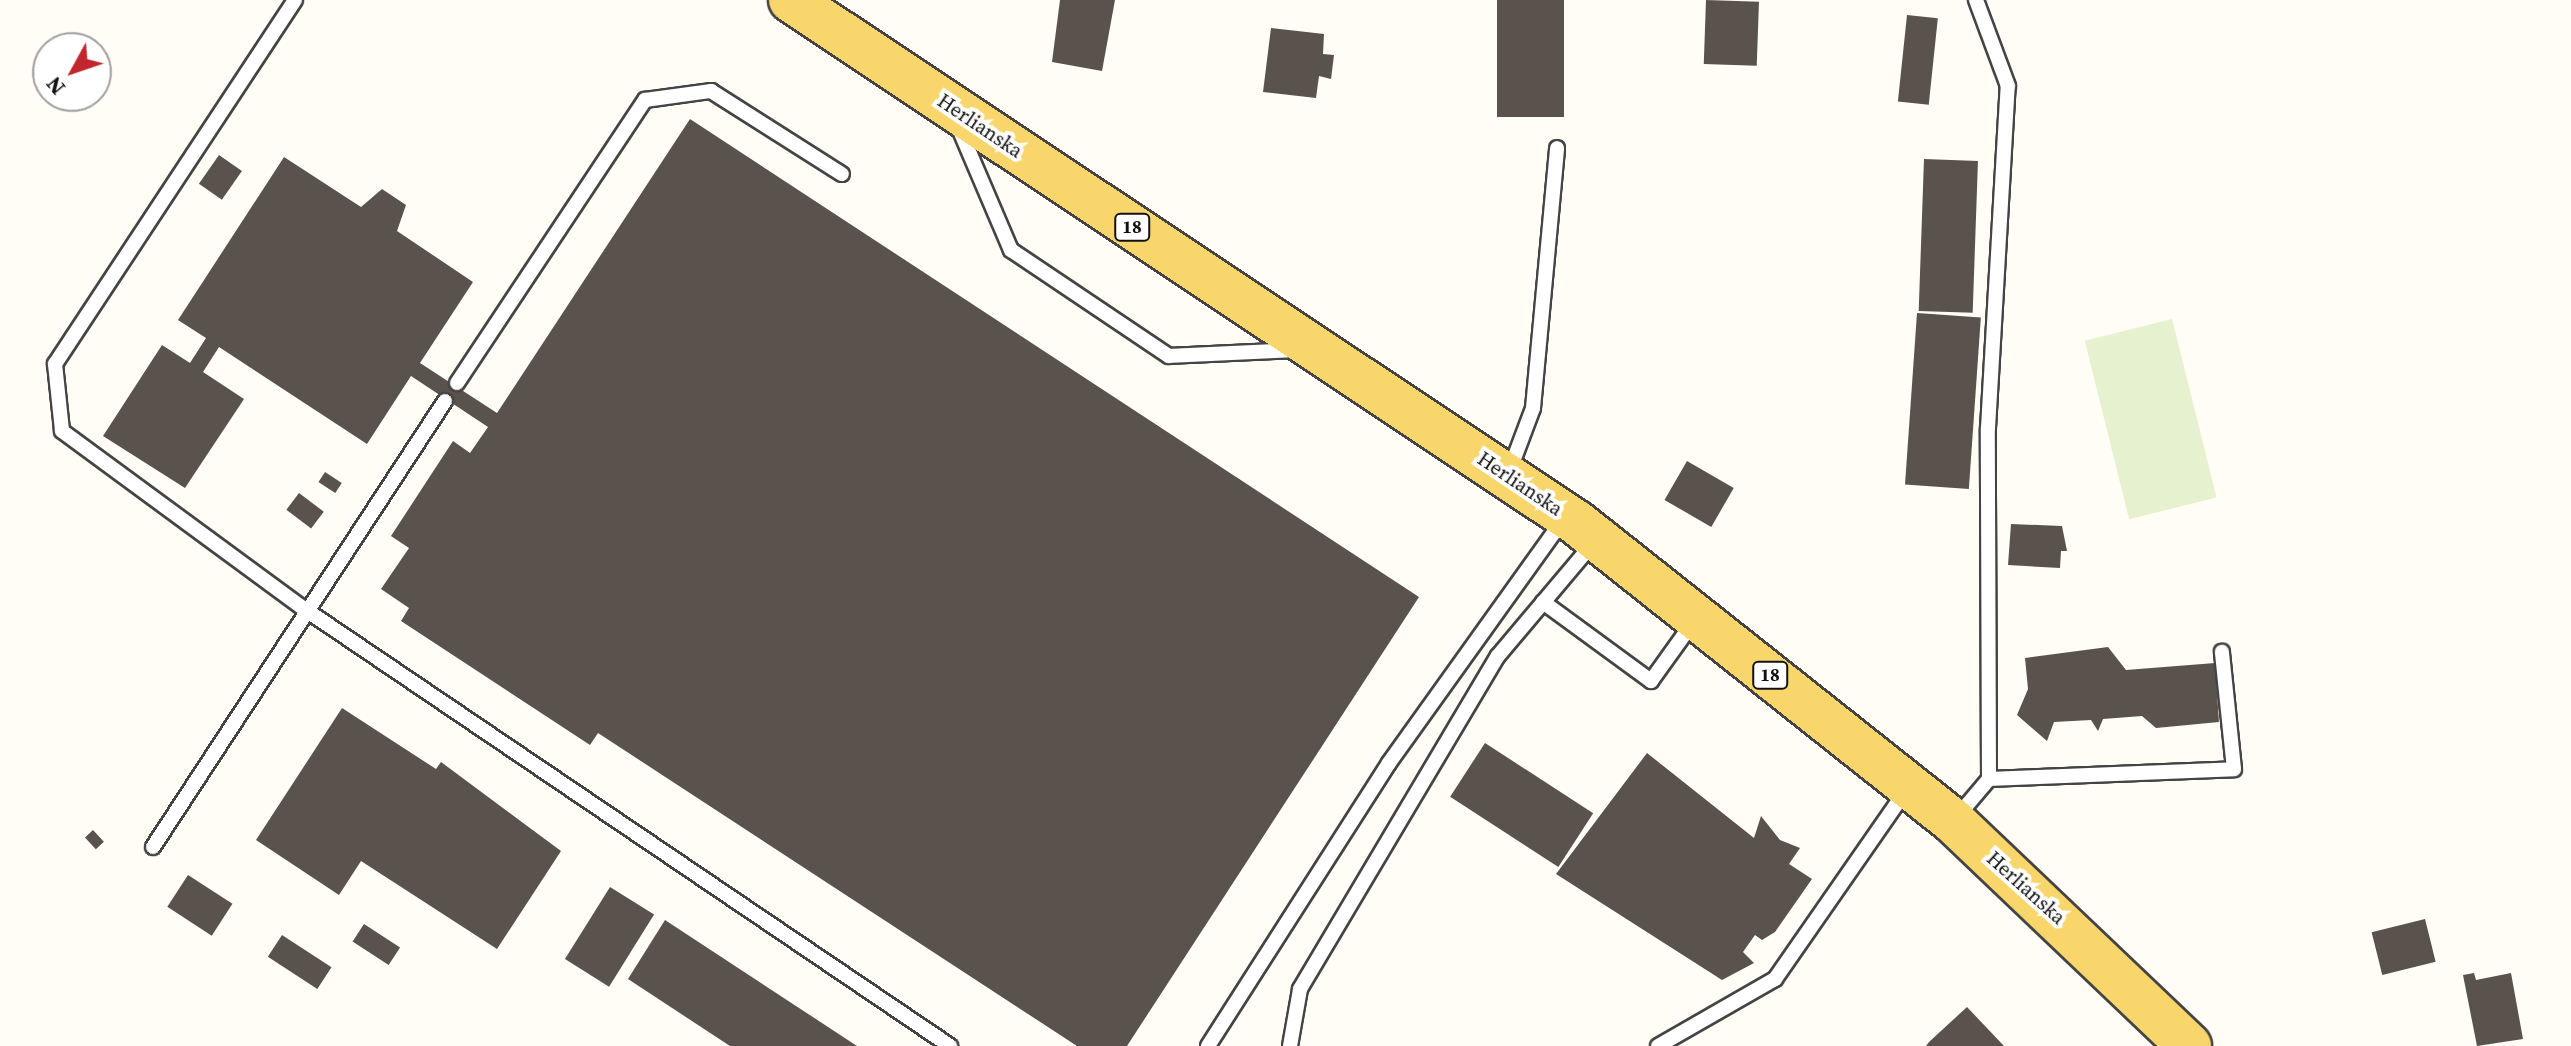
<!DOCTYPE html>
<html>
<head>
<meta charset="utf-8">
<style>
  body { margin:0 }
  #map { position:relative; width:2571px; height:1046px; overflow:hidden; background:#fffdf5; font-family:"Source Serif 4",serif }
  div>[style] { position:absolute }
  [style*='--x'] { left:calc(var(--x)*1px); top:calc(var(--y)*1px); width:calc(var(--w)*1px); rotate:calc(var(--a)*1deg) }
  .pitch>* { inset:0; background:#e6f2cf; transform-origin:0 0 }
  .building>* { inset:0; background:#5a524d; transform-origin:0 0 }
  .roads { filter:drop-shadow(2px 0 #444) drop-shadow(-2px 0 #444) drop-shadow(0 2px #444) drop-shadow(0 -2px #444) }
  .service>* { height:14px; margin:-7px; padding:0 7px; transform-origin:7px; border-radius:7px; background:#fff }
  .primary>* { height:44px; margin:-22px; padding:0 22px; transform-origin:22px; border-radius:22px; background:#f9d66b }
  span { translate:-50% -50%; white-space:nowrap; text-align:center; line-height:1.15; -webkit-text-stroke:8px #fff; paint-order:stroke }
  .shield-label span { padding:2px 6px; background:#fff; border:2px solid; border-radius:6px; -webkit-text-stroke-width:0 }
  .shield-label { font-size:18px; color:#111; font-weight:700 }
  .street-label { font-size:20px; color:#111 }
  .north { position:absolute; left:32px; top:32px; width:80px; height:80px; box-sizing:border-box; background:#fff; border:2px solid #a0a0a0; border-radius:50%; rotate:230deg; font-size:22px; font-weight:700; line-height:32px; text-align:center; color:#111 }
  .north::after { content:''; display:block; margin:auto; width:28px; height:36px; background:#c4262e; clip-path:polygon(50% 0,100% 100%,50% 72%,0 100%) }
</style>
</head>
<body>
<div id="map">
  <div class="pitch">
    <i style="left:2172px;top:319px;width:184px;height:90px;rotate:76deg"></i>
  </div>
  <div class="building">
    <i style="clip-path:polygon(1060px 0,1115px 0,1102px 71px,1052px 62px)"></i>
    <i style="left:1497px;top:0;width:67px;height:117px"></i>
    <i style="left:1706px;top:0;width:53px;height:64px;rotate:2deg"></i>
    <i style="left:1907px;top:15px;width:31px;height:87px;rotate:6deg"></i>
    <i style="clip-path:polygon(1271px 28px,1324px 34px,1323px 54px,1334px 55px,1331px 79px,1319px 76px,1316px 98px,1263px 92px)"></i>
    <i style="clip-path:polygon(690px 119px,1419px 597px,1127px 1046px,1077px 1046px,598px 733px,590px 745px,401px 621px,409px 608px,381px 589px,409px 548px,391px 536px,453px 441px,470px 453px,488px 427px,411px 376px,367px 444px,219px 347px,203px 372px,244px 399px,185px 488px,103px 436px,162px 345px,190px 363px,206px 338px,178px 320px,284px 157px,361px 207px,382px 189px,406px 205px,397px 231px,473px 282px,420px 363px,497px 413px)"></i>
    <i style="left:219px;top:155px;width:28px;height:35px;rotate:35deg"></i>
    <i style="left:1924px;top:159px;width:54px;height:152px;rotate:2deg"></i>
    <i style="left:1917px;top:313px;width:64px;height:172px;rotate:4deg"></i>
    <i style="left:1687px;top:461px;width:54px;height:45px;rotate:30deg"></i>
    <i style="left:325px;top:472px;width:20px;height:12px;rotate:33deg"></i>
    <i style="left:299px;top:493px;width:31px;height:21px;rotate:37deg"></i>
    <i style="clip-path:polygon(2011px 524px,2062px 526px,2067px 551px,2061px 551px,2060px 568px,2008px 565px)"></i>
    <i style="clip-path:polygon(2108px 647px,2126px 670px,2215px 663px,2219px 722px,2156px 728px,2142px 716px,2103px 719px,2098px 731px,2091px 720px,2054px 722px,2047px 741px,2017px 715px,2028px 689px,2025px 658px)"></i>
    <i style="clip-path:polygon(342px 708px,436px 769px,441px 762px,561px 851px,497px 949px,361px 861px,339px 895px,256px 840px)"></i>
    <i style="left:1485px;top:743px;width:129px;height:64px;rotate:33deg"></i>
    <i style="clip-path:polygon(1647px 753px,1754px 838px,1761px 816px,1780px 840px,1800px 848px,1789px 864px,1812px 879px,1775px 932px,1762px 940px,1755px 935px,1743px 952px,1754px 963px,1722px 980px,1556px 874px)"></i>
    <i style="left:93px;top:830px;width:16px;height:11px;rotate:47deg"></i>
    <i style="left:188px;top:875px;width:53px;height:38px;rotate:33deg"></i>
    <i style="left:610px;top:887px;width:52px;height:85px;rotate:32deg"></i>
    <i style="left:2425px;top:919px;width:44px;height:55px;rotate:76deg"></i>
    <i style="clip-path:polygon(665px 920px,857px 1046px,730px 1046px,628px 979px)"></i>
    <i style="left:364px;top:924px;width:43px;height:21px;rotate:33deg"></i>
    <i style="left:282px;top:935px;width:59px;height:26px;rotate:33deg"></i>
    <i style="clip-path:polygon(2474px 973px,2476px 980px,2511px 973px,2523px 1039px,2477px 1046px,2463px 975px)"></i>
    <i style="clip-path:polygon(1967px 1007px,2004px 1046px,1926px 1046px,1929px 1042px)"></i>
  </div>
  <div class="roads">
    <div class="service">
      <i style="--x:295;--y:0;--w:436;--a:123.4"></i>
      <i style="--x:55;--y:364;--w:67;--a:84"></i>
      <i style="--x:62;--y:431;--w:303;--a:36.3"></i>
      <i style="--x:306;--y:610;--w:778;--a:34.1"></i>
      <i style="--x:958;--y:126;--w:135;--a:66.9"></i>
      <i style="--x:1011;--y:250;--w:190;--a:33.9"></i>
      <i style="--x:1169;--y:356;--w:126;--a:-2.7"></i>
      <i style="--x:457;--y:383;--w:340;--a:-56.4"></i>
      <i style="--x:645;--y:100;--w:67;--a:-7.8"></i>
      <i style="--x:711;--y:91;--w:155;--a:32.4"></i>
      <i style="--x:1509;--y:472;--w:68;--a:-69.4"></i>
      <i style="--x:1533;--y:408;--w:261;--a:-84.7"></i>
      <i style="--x:1543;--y:602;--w:134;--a:36.2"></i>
      <i style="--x:1651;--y:681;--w:74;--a:-54.4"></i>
      <i style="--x:1989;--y:779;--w:245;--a:-2.3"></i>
      <i style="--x:2234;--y:769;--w:118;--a:-95.9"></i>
      <i style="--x:1956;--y:818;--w:51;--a:-49.8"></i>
      <i style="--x:1989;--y:779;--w:351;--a:-90.2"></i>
      <i style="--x:1988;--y:428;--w:343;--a:-86.7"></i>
      <i style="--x:2008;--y:86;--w:92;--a:-110.4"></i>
      <i style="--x:153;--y:847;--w:533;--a:-56.79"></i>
      <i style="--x:1208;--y:1046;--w:336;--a:-57.4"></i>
      <i style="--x:1389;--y:763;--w:300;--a:-54.4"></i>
      <i style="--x:1290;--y:1046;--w:58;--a:-80"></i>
      <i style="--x:1300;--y:989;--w:387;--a:-59.3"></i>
      <i style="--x:1498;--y:656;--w:149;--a:-49.9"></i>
      <i style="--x:1658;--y:1046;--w:135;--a:-29.8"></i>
      <i style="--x:1775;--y:979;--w:231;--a:-55.2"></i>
    </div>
    <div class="primary">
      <i style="--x:791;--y:0;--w:944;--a:33.64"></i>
      <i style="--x:1577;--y:523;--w:480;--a:38.4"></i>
      <i style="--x:1953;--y:821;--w:326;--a:43.6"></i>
    </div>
  </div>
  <div class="shield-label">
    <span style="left:1132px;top:227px">18</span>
    <span style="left:1770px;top:675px">18</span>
  </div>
  <div class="street-label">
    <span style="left:980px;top:126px;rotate:34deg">Herlianska</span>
    <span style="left:1520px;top:484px;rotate:34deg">Herlianska</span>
    <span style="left:2026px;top:888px;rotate:42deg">Herlianska</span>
  </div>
  <div class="north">N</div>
</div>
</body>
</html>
